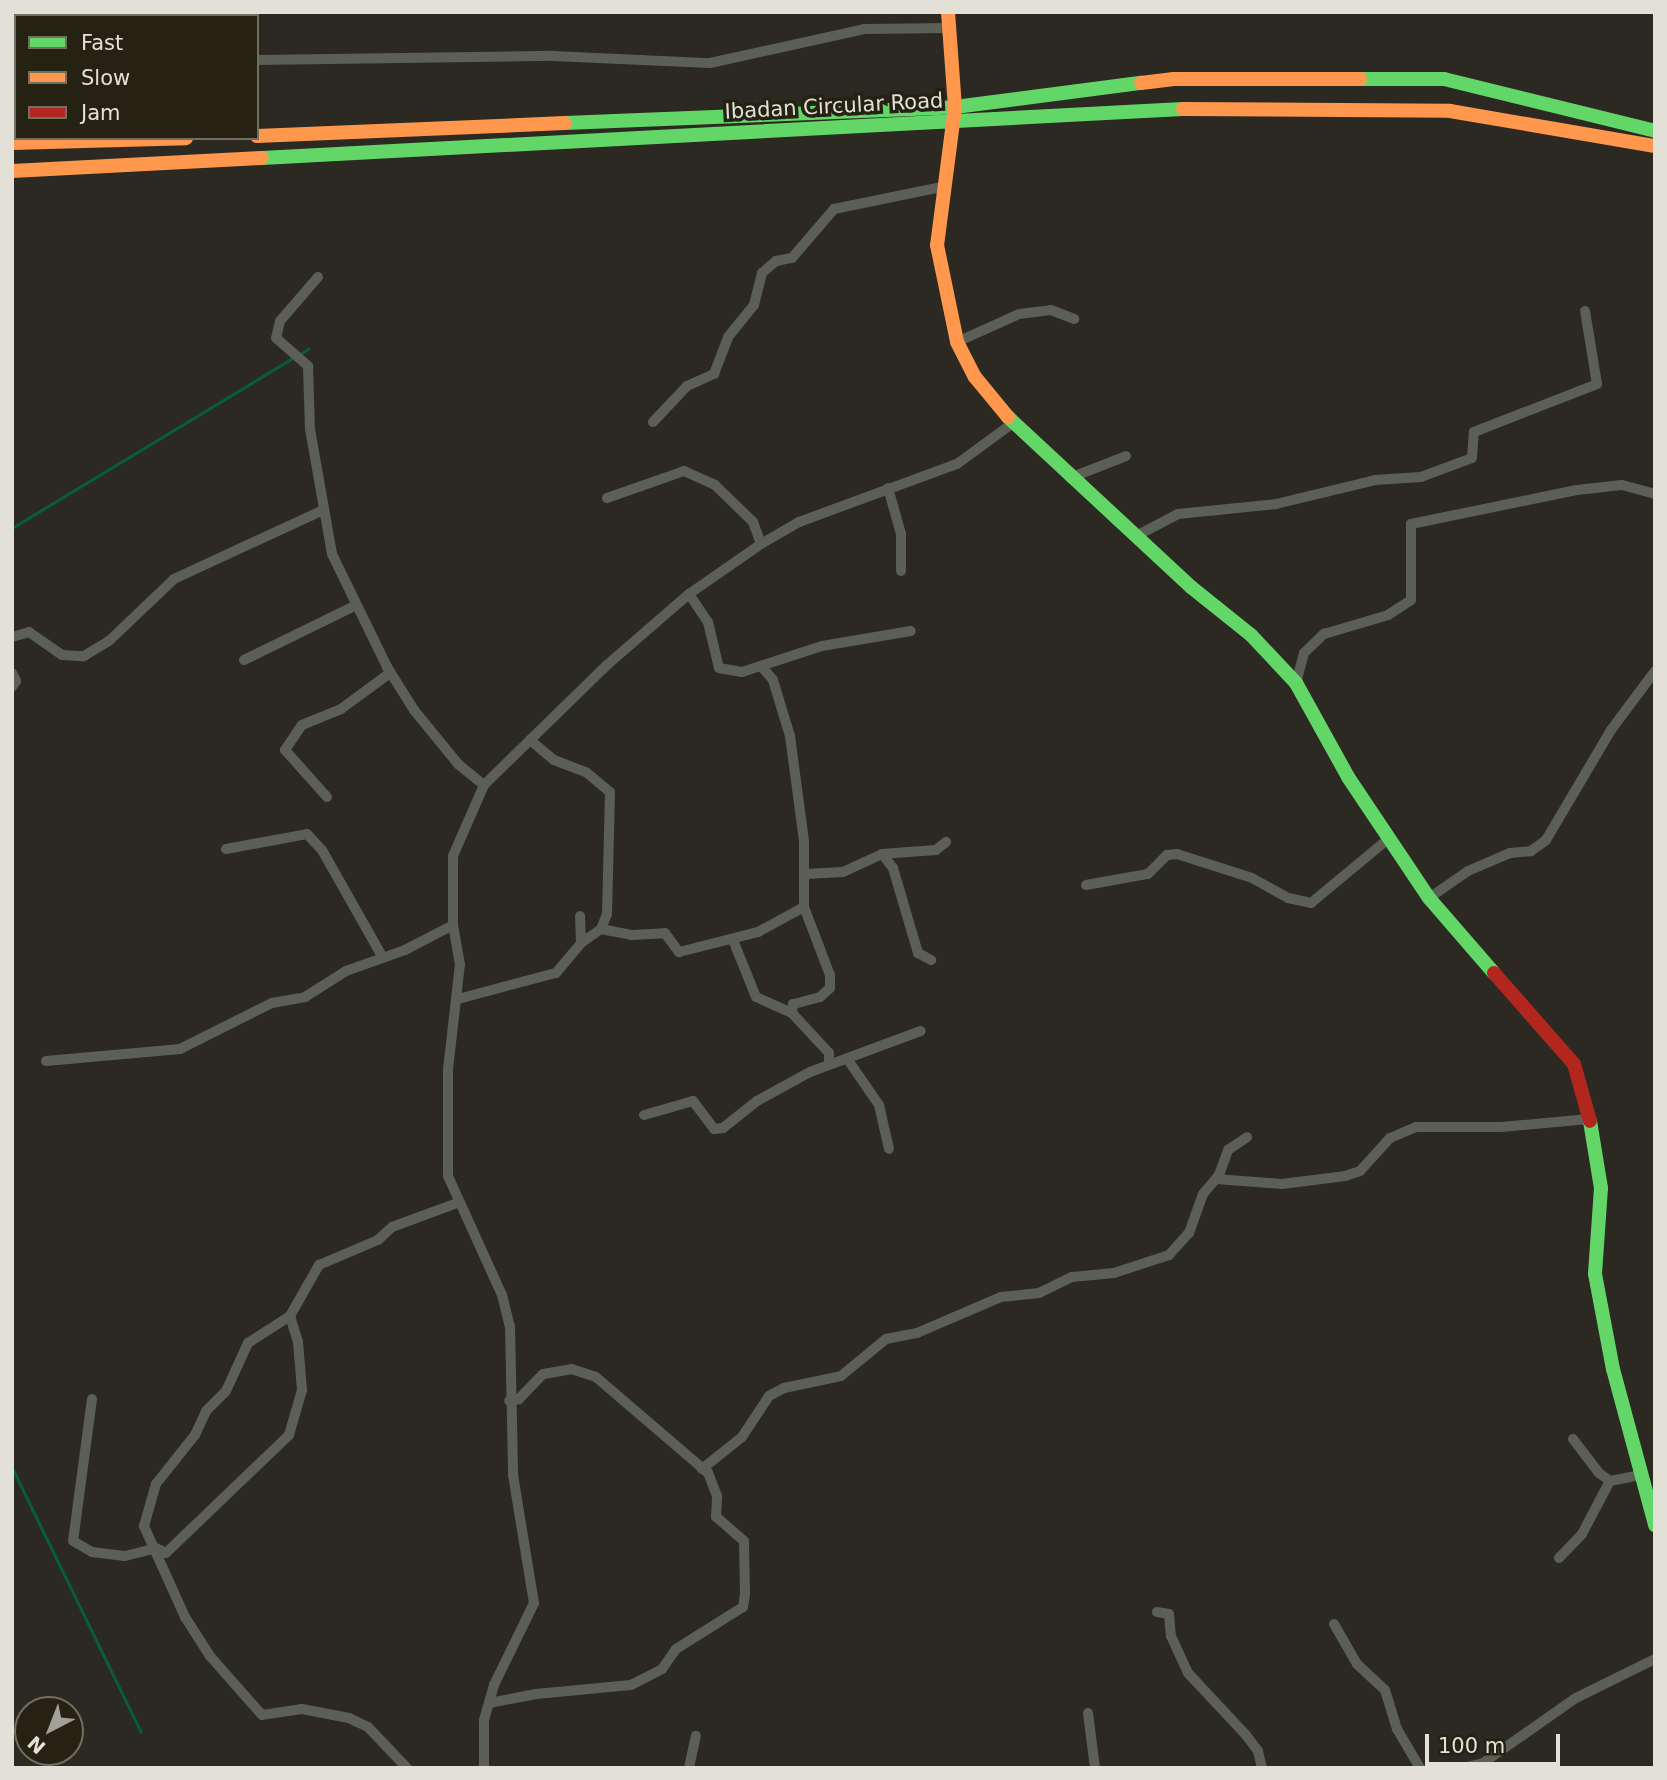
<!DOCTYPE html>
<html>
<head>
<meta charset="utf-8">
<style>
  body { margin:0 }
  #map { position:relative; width:1667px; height:1780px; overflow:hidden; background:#2b2921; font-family:"DejaVu Sans",sans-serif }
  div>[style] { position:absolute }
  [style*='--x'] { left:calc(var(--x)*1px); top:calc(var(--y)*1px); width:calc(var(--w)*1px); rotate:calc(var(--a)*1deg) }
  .stream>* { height:2.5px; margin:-1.25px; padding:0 1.25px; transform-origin:1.25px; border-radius:1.25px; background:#085d41 }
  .street>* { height:10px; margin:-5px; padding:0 5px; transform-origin:5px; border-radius:5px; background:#5b5f56 }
  .fast>* { height:14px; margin:-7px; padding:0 7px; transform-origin:7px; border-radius:7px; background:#63d668 }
  .slow>* { height:14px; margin:-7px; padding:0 7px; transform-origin:7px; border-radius:7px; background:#ff974d }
  .jam>* { height:14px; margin:-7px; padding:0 7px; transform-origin:7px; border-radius:7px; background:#b3261e }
  span { translate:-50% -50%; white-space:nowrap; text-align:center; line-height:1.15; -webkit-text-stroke:7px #252214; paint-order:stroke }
  .street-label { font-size:21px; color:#e3e1d7 }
  .frame { position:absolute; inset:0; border:14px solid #e3e1d7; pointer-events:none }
  .legend { position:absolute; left:14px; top:14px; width:245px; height:126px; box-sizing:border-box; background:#252214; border:2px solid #716e62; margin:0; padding:9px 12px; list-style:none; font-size:21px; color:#e3e1d7 }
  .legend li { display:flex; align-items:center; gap:14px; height:35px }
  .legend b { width:35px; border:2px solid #716e62 }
  .north { position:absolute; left:14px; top:1696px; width:70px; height:70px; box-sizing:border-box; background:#252214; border:2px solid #716e62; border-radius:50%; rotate:222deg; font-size:19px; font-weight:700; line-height:28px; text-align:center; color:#e3e1d7 }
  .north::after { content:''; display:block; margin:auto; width:24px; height:32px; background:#a3a197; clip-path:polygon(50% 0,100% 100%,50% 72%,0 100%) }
  .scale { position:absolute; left:1425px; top:1734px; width:135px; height:32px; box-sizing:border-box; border:4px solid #e3e1d7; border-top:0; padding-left:9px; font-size:21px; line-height:24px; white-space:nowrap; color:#e3e1d7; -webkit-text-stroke:5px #252214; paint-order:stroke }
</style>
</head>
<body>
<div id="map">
  <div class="stream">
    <i style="--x:299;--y:355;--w:11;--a:-34"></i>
    <i style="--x:12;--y:528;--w:328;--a:-31.2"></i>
    <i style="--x:12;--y:1467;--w:294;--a:64"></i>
  </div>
  <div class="street">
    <i style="--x:257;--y:60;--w:296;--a:-0.8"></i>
    <i style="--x:553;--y:56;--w:157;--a:2.6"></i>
    <i style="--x:710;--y:63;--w:158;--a:-12.4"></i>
    <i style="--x:864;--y:29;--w:85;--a:-0.7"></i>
    <i style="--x:318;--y:277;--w:58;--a:130.8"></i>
    <i style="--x:280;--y:321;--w:17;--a:103"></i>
    <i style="--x:276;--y:338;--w:43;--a:41.2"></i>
    <i style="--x:308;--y:366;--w:63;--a:88.2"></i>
    <i style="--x:310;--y:429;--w:127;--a:80"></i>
    <i style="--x:332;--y:554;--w:126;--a:64"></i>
    <i style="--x:387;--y:667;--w:51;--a:57.9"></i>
    <i style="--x:414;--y:710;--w:70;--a:50.8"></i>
    <i style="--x:458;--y:764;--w:33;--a:39"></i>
    <i style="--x:484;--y:785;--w:77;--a:113.6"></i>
    <i style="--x:453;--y:856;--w:69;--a:90"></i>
    <i style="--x:453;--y:925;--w:40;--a:80"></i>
    <i style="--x:460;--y:964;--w:107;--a:96.5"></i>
    <i style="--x:448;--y:1070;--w:106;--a:90"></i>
    <i style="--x:448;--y:1176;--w:131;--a:65.6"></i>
    <i style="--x:502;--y:1295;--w:32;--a:76"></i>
    <i style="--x:510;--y:1326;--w:149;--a:88.8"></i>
    <i style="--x:513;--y:1475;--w:130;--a:80.7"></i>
    <i style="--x:534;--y:1603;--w:91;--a:116"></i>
    <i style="--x:494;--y:1685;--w:37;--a:106"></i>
    <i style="--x:484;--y:1721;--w:47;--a:90"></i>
    <i style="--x:957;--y:342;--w:68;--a:-24.3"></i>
    <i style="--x:1019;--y:314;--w:32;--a:-7"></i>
    <i style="--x:1051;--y:310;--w:25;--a:21"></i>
    <i style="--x:653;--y:422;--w:50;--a:-46.6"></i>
    <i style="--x:687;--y:386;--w:30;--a:-24"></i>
    <i style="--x:714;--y:374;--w:40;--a:-69"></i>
    <i style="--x:728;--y:337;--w:41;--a:-50.9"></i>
    <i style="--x:754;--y:305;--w:33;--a:-76"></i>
    <i style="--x:762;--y:273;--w:18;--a:-41"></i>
    <i style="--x:776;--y:261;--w:16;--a:-11"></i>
    <i style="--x:792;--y:258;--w:65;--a:-49.4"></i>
    <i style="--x:834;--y:209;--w:109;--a:-11.6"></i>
    <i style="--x:1070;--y:478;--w:60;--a:-21.4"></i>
    <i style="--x:888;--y:488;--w:48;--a:74.2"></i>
    <i style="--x:901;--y:534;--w:37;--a:90"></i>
    <i style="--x:607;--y:498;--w:82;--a:-19.3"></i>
    <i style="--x:684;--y:471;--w:34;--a:24"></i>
    <i style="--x:715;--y:485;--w:53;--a:44.2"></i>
    <i style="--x:753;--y:522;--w:23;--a:70"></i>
    <i style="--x:1136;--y:536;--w:47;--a:-27.6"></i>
    <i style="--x:1178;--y:514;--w:99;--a:-5.8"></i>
    <i style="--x:1276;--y:504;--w:102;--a:-13.6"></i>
    <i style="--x:1375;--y:480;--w:46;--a:-3.7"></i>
    <i style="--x:1421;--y:477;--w:54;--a:-20.4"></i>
    <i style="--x:1472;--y:458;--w:26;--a:-86"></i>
    <i style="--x:1474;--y:432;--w:132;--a:-21.3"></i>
    <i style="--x:1597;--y:384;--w:74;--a:-99.3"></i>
    <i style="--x:689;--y:594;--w:34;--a:56"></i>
    <i style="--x:708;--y:622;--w:47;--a:76.6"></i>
    <i style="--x:719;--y:668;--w:23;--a:10"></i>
    <i style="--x:742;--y:672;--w:84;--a:-18"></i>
    <i style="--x:822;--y:646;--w:90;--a:-9.6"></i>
    <i style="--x:12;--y:637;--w:18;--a:-16"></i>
    <i style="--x:29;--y:632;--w:40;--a:34.9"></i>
    <i style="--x:62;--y:655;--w:22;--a:3"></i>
    <i style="--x:84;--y:656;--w:29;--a:-31"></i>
    <i style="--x:109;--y:641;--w:90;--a:-43.6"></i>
    <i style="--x:174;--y:579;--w:164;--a:-24.8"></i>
    <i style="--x:244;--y:660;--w:123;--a:-26.1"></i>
    <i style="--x:761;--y:666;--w:18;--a:49"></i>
    <i style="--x:773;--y:680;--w:59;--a:73.1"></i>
    <i style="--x:790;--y:736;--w:106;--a:82.4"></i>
    <i style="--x:804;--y:841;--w:66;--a:90"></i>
    <i style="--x:804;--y:907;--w:73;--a:69.1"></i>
    <i style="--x:830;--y:975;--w:13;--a:90"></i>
    <i style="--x:830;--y:988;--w:13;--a:138"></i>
    <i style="--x:820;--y:997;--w:28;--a:165"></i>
    <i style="--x:793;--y:1004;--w:9;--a:96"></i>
    <i style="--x:792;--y:1013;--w:54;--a:47.2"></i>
    <i style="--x:829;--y:1053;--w:11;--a:90"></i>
    <i style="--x:12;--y:673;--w:9;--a:63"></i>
    <i style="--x:16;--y:681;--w:7;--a:124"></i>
    <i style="--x:1296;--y:683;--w:31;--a:-75"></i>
    <i style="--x:1304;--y:653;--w:28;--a:-44"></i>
    <i style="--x:1324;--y:634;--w:67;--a:-16.5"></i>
    <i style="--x:1388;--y:615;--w:27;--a:-33"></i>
    <i style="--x:1411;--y:600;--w:76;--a:-90"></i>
    <i style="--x:1411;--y:524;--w:169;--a:-11.6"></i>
    <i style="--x:1577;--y:490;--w:45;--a:-6.3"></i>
    <i style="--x:1622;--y:485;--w:34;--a:15"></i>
    <i style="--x:530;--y:740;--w:31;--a:40"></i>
    <i style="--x:554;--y:760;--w:34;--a:21"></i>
    <i style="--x:586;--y:772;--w:31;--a:40"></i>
    <i style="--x:610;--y:792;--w:122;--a:91.4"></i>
    <i style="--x:607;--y:914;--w:16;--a:112"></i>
    <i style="--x:601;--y:929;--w:24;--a:145"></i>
    <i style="--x:484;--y:785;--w:172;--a:-44.3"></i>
    <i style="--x:607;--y:665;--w:108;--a:-40.9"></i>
    <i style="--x:689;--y:594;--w:88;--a:-34.8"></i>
    <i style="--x:761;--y:544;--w:44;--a:-30.1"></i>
    <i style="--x:799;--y:522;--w:168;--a:-20.2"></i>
    <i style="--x:957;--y:464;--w:69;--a:-36.2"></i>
    <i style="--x:327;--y:797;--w:63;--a:-131.8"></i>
    <i style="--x:285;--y:750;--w:30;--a:-56"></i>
    <i style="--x:302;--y:725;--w:42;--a:-22.3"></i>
    <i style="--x:341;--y:709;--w:61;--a:-36.3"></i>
    <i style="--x:226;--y:849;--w:82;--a:-10.5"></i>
    <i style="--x:307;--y:834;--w:22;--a:47"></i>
    <i style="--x:322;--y:850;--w:122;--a:60.5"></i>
    <i style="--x:882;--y:854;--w:18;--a:52"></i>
    <i style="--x:893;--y:868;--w:89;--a:73.6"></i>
    <i style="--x:918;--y:953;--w:15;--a:28"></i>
    <i style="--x:805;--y:874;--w:38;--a:-3"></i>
    <i style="--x:843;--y:872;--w:43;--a:-24.8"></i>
    <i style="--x:882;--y:854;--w:54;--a:-4.2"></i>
    <i style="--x:936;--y:850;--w:13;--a:-39"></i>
    <i style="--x:1086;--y:885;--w:63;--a:-10.1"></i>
    <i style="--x:1148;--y:874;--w:27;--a:-45"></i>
    <i style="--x:1167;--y:855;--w:10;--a:-6"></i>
    <i style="--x:1177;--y:854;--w:79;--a:17.7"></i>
    <i style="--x:1252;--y:878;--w:41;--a:29.1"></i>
    <i style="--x:1288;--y:898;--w:24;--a:12"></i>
    <i style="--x:1311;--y:903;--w:99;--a:-39.7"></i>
    <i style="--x:1429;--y:898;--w:47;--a:-34.7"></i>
    <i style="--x:1468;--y:871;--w:46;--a:-23.2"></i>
    <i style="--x:1510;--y:853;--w:21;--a:-5"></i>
    <i style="--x:1531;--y:851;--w:19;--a:-36"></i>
    <i style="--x:1546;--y:840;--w:128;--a:-59.4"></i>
    <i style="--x:1611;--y:730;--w:74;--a:-53.3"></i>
    <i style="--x:601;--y:929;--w:32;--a:11"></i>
    <i style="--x:632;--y:935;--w:33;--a:-3"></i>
    <i style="--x:665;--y:933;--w:24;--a:54"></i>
    <i style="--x:679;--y:952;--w:81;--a:-14.2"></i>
    <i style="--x:758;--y:932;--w:52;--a:-28.5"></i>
    <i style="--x:733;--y:940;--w:61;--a:68"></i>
    <i style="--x:756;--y:997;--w:39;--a:24"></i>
    <i style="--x:458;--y:999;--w:101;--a:-14.9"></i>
    <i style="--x:556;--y:973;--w:39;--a:-50"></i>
    <i style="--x:581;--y:943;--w:27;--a:-92"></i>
    <i style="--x:848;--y:1060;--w:55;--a:55.4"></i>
    <i style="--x:879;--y:1105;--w:45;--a:77.2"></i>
    <i style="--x:46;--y:1061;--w:135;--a:-5.1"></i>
    <i style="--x:180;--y:1049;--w:103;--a:-26.6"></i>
    <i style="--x:272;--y:1003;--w:34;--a:-10"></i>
    <i style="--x:305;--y:997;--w:49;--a:-32.4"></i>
    <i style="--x:346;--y:971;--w:63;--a:-19.6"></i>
    <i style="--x:405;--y:950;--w:54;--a:-27.5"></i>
    <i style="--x:644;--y:1115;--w:51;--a:-15.9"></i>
    <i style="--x:693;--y:1101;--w:35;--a:53"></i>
    <i style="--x:714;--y:1129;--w:9;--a:-6"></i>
    <i style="--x:723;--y:1128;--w:43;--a:-38.5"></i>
    <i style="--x:757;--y:1101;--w:60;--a:-28.7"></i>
    <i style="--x:810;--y:1072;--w:118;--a:-20.3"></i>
    <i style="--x:1216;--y:1179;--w:66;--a:4.3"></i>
    <i style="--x:1282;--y:1184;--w:64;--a:-7.2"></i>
    <i style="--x:1345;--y:1176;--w:16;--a:-18"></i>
    <i style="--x:1360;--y:1171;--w:45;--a:-47.7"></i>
    <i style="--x:1390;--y:1138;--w:28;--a:-23"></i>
    <i style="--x:1416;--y:1127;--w:85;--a:0"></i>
    <i style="--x:1501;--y:1127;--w:88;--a:-5.2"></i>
    <i style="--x:92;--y:1399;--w:143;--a:97.6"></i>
    <i style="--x:73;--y:1541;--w:22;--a:30"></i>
    <i style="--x:92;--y:1552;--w:33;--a:7"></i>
    <i style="--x:125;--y:1556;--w:32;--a:-14"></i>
    <i style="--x:156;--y:1548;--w:11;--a:27"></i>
    <i style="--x:166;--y:1553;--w:170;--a:-43.8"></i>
    <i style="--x:289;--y:1435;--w:47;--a:-73.9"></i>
    <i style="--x:302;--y:1390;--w:48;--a:-94.8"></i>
    <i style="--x:298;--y:1342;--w:27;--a:-107"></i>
    <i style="--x:1573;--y:1439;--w:43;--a:52.6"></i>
    <i style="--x:1599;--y:1473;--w:14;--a:36"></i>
    <i style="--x:702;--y:1469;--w:51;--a:-38.7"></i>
    <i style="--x:742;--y:1437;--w:49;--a:-56.6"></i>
    <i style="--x:769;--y:1396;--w:17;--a:-28"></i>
    <i style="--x:784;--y:1388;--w:58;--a:-11.9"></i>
    <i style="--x:841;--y:1376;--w:58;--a:-39.4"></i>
    <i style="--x:886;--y:1339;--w:32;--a:-11"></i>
    <i style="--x:917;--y:1333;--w:91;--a:-23.2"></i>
    <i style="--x:1001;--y:1297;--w:38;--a:-6"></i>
    <i style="--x:1039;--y:1293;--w:37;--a:-26"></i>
    <i style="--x:1072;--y:1277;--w:42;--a:-5.4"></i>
    <i style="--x:1114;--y:1273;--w:58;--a:-18.1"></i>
    <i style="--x:1169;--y:1255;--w:30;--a:-48"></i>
    <i style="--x:1189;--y:1233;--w:41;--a:-70.3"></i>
    <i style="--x:1203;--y:1194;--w:25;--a:-50"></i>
    <i style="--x:1219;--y:1175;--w:27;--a:-70"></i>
    <i style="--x:1228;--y:1150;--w:23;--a:-34"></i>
    <i style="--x:1559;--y:1558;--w:33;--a:-46"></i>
    <i style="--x:1582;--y:1534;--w:60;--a:-62.2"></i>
    <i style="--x:1610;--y:1481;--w:32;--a:-11"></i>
    <i style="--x:1157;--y:1612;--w:12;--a:9"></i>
    <i style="--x:1169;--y:1614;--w:22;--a:85"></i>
    <i style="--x:1171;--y:1636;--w:41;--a:65.3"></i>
    <i style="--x:1188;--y:1673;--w:85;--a:46.9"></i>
    <i style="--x:1246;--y:1735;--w:20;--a:53"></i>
    <i style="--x:1258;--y:1751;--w:17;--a:77"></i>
    <i style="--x:1334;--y:1624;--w:46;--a:60.1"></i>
    <i style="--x:1357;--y:1664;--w:38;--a:43"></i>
    <i style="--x:1385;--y:1690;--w:41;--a:72.9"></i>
    <i style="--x:1397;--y:1729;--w:45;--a:59.5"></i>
    <i style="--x:489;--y:1703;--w:48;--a:-10.8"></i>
    <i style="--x:536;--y:1694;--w:95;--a:-5.4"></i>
    <i style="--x:631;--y:1685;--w:35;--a:-27"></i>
    <i style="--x:662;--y:1669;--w:24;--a:-55"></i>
    <i style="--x:676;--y:1649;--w:79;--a:-32.1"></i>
    <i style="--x:743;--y:1607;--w:13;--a:-81"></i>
    <i style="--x:745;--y:1594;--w:53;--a:-91.1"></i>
    <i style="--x:744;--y:1541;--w:37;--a:-139"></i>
    <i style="--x:716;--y:1517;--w:21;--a:-87"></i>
    <i style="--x:717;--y:1496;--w:25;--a:-111"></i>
    <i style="--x:708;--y:1473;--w:148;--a:-139.4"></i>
    <i style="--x:596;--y:1377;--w:25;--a:-162"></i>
    <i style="--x:572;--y:1369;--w:29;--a:170"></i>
    <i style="--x:543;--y:1374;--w:35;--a:134"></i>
    <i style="--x:519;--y:1399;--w:10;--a:169"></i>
    <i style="--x:1088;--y:1713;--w:55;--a:82.7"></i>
    <i style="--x:407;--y:1768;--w:57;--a:-133.6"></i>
    <i style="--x:368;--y:1727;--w:21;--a:-155"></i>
    <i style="--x:349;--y:1718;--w:48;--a:-169.2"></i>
    <i style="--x:302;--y:1709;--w:40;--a:171.5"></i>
    <i style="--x:262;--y:1715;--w:79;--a:-131.4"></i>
    <i style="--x:210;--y:1656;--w:46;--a:-122.7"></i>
    <i style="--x:185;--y:1617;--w:100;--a:-114.3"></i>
    <i style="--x:144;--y:1526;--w:44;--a:-74.1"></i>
    <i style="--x:156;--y:1484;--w:63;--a:-51.5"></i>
    <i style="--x:195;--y:1435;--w:26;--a:-65"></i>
    <i style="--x:206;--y:1411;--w:28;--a:-45"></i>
    <i style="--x:226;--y:1391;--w:53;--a:-65.4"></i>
    <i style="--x:248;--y:1343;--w:50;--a:-32.7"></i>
    <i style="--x:290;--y:1316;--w:59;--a:-60.4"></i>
    <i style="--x:319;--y:1265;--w:64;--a:-23"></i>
    <i style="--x:378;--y:1240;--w:19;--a:-43"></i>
    <i style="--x:392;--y:1227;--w:72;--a:-20.2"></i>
    <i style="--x:689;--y:1768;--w:33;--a:-78"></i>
    <i style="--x:1462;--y:1768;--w:22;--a:-13"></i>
    <i style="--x:1483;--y:1763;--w:113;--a:-35"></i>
    <i style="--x:1576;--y:1698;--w:88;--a:-26.3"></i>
  </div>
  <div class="fast">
    <i style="--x:1360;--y:79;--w:84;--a:0"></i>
    <i style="--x:1444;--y:79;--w:217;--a:13.8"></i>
    <i style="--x:565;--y:123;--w:390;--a:-2.3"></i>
    <i style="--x:955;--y:107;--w:188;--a:-7.4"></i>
    <i style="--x:262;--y:158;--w:922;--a:-3.05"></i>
    <i style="--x:1008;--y:417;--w:250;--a:42.9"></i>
    <i style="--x:1191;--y:587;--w:77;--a:38.7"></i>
    <i style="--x:1251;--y:635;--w:66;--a:46.8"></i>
    <i style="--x:1296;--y:683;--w:107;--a:61"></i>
    <i style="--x:1348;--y:777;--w:146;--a:56.2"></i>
    <i style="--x:1429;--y:898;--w:99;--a:49.1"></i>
    <i style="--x:1590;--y:1121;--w:68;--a:80.7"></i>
    <i style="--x:1601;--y:1188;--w:86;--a:94"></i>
    <i style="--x:1595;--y:1274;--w:97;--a:79.3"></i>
    <i style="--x:1613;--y:1369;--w:162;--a:74.9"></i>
  </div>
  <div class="slow">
    <i style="--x:948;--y:12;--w:95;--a:85.8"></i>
    <i style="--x:955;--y:107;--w:139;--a:97.4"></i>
    <i style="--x:937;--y:245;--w:99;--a:78.3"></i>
    <i style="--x:957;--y:342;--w:39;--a:63"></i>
    <i style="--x:975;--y:377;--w:52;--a:50.5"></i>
    <i style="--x:1141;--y:83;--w:33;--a:-7"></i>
    <i style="--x:1174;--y:79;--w:186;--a:0"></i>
    <i style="--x:1183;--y:109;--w:267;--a:0.4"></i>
    <i style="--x:1450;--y:111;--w:208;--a:9.7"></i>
    <i style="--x:257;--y:136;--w:308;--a:-2.4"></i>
    <i style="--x:12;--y:143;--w:174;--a:-1.6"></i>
    <i style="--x:12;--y:171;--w:250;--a:-3"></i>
  </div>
  <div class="jam">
    <i style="--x:1494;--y:973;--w:121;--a:48.7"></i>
    <i style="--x:1574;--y:1064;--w:59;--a:74.3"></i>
  </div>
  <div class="street-label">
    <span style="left:834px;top:106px;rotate:-3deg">Ibadan Circular Road</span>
  </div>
  <div class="frame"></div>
  <ul class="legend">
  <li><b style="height:9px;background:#63d668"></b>Fast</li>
  <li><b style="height:9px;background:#ff974d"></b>Slow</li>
  <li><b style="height:9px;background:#b3261e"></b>Jam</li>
  </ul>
  <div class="north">N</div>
  <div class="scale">100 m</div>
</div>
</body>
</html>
